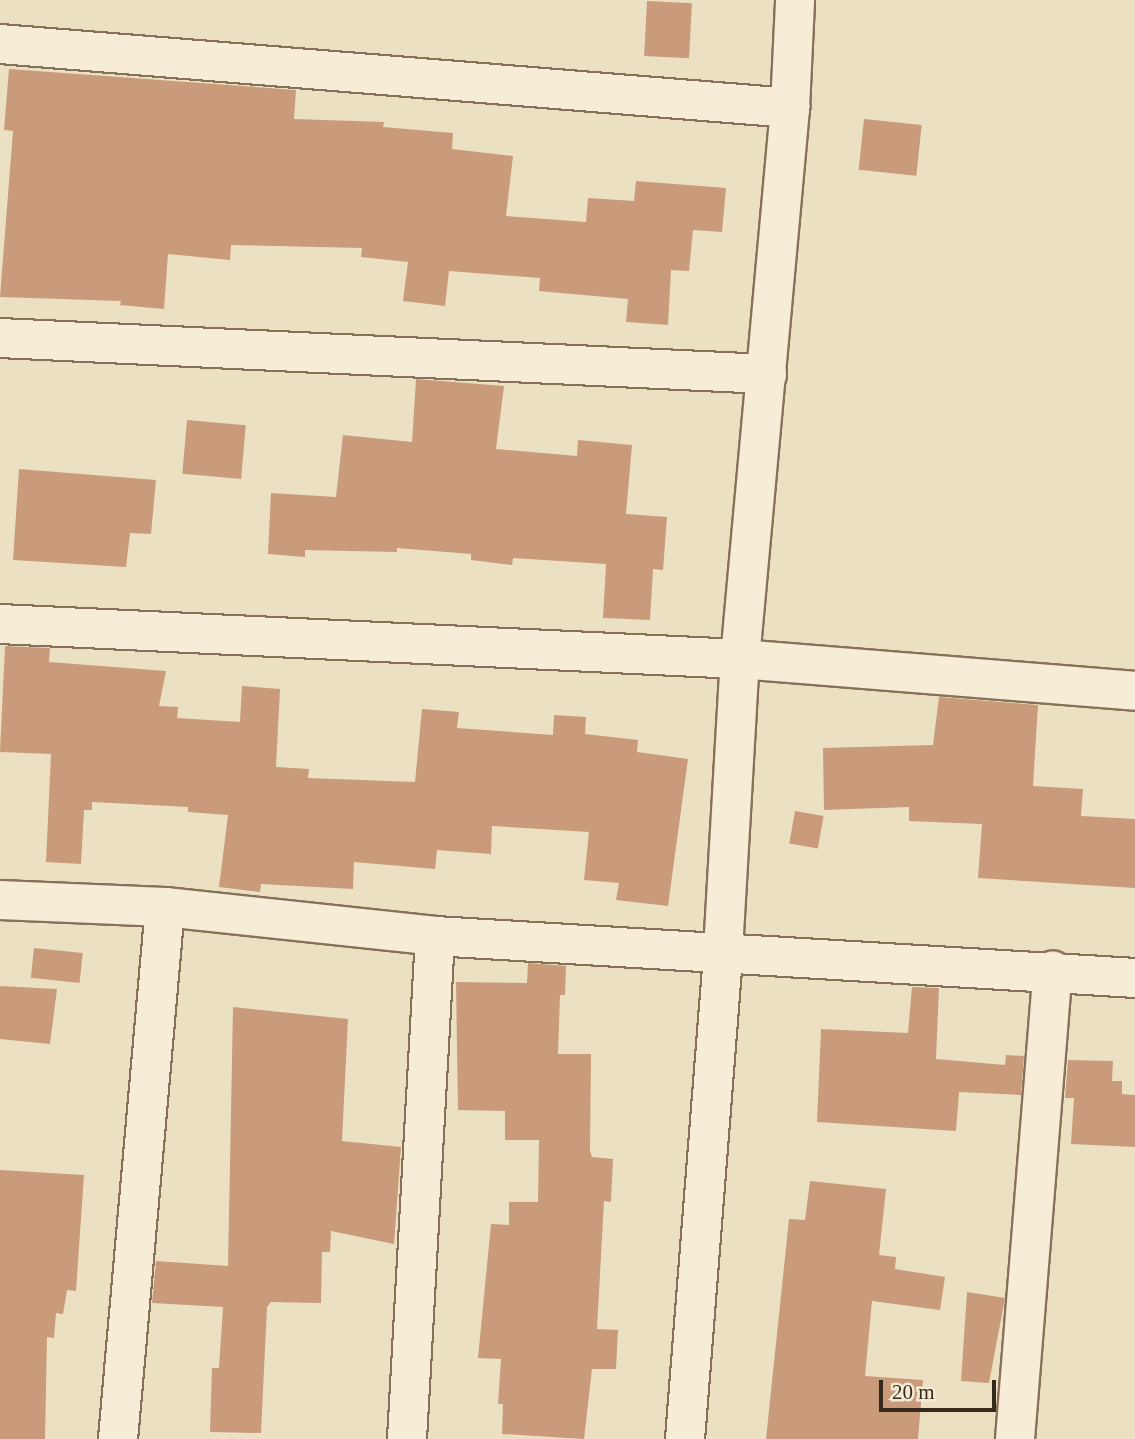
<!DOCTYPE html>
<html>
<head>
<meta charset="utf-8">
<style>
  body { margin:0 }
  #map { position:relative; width:1135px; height:1439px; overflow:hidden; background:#ece0c3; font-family:Georgia,serif }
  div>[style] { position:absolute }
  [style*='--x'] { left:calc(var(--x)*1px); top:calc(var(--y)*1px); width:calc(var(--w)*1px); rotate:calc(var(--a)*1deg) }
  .building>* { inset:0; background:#c99b7a; transform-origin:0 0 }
  .roads { filter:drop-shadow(2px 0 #86725a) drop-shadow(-2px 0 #86725a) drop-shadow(0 2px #86725a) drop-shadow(0 -2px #86725a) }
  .minor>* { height:38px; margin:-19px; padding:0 19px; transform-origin:19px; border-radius:19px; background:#f7edd6 }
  span { translate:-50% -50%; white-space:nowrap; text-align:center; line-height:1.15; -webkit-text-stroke:7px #f4ead2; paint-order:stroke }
  .scale { position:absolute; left:879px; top:1380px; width:117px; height:32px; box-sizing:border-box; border:4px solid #362a1e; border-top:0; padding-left:9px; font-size:21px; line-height:24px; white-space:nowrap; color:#362a1e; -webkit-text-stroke:5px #f4ead2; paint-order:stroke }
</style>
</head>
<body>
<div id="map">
  <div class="building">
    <i style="left:647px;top:1px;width:45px;height:55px;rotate:3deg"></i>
    <i style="clip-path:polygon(9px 69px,296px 90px,294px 119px,384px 122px,383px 127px,453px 133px,452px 149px,513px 156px,506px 216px,586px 222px,588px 198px,634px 201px,636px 181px,726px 188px,722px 232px,693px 230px,689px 271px,671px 270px,668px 325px,626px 322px,628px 299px,539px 291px,540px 278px,449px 271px,445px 306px,403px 301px,408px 262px,361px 257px,362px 248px,231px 245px,230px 260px,168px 254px,164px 309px,120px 305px,121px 301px,0 297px,13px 131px,4px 130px)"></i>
    <i style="left:864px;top:119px;width:58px;height:51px;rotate:6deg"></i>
    <i style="clip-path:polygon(416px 379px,504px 386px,496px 449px,577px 456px,578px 440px,632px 445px,626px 514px,667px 517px,663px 570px,653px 569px,650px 620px,603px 618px,606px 564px,513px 558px,512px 565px,471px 560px,471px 554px,397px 548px,397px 552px,305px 550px,305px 557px,268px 554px,271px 493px,336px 497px,343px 435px,412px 442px)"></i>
    <i style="left:187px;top:420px;width:59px;height:54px;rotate:5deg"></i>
    <i style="clip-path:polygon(19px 469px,156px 480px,151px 534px,130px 533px,126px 567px,13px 560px)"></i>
    <i style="clip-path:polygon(5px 646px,50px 648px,49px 662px,166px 671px,159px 706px,178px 707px,177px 718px,240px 722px,242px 686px,280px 689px,276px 767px,309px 769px,308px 778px,415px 782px,422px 709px,459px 712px,457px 728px,553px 735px,554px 715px,586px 717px,585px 734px,638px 740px,637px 752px,688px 759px,668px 906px,616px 900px,619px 883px,584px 880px,589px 832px,492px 826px,491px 854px,437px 850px,435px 869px,354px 862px,353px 889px,261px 884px,260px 892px,219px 887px,228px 815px,188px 812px,188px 807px,92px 802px,92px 810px,84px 810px,81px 864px,46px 862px,51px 754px,0 752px)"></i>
    <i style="clip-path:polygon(939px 697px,1038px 705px,1033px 786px,1083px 789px,1081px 816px,1135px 819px,1135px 888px,978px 878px,982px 824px,909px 821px,909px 807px,824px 810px,823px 748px,933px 745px)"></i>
    <i style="left:795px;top:811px;width:29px;height:33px;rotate:10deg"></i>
    <i style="left:34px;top:948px;width:49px;height:30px;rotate:6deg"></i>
    <i style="clip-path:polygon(528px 963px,566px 966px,565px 995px,560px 995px,558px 1054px,591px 1054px,590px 1151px,592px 1157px,613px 1159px,611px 1202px,604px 1201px,597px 1329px,618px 1330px,616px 1369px,592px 1369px,584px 1439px,502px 1434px,503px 1404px,498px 1404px,501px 1359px,478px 1358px,491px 1224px,509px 1225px,509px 1202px,538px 1202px,539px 1140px,505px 1140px,505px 1111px,458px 1110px,456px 982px,527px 983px)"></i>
    <i style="clip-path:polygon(0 986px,57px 989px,50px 1044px,0 1039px)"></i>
    <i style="clip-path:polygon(912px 987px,939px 988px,936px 1059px,1005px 1065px,1006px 1055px,1024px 1056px,1021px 1095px,959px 1092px,956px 1131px,817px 1122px,821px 1029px,908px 1033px)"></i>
    <i style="clip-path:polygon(233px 1007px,348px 1019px,342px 1141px,401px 1147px,394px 1244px,331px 1231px,330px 1252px,322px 1252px,321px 1303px,271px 1302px,267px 1307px,261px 1433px,210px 1432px,212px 1368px,219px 1368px,223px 1307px,152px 1303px,156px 1261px,228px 1266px)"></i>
    <i style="clip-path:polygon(1068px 1060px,1113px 1061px,1112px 1081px,1122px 1081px,1122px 1094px,1135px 1095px,1135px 1147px,1071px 1144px,1074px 1098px,1065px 1098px)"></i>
    <i style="clip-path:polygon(0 1170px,84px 1175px,76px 1291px,67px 1290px,63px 1314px,56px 1313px,54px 1338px,47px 1337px,45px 1439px,0 1439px)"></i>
    <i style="clip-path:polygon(810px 1181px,886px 1189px,879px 1255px,896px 1257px,895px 1269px,945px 1277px,940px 1310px,872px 1301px,865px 1376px,923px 1380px,918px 1439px,766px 1439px,789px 1219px,805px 1220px)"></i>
    <i style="clip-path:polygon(967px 1292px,1005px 1298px,989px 1383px,961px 1381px)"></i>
  </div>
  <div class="roads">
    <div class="minor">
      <i style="--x:0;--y:44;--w:793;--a:4.63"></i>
      <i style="--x:0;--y:338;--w:768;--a:2.69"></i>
      <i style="--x:0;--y:624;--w:741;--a:2.71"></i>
      <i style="--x:740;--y:659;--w:396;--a:4.6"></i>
      <i style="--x:0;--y:900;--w:165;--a:2.4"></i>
      <i style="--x:165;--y:907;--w:272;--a:6.1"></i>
      <i style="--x:435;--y:936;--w:701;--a:3.43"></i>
      <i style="--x:118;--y:1439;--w:534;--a:-84.95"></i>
      <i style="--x:407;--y:1439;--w:504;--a:-86.81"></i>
      <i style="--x:685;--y:1439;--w:489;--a:-85.5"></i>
      <i style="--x:723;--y:951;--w:292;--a:-86.7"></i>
      <i style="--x:740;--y:659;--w:553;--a:-84.81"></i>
      <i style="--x:790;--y:108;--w:108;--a:-87.3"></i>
      <i style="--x:1015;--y:1439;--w:470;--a:-85.4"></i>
    </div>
  </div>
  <div class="scale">20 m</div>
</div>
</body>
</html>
